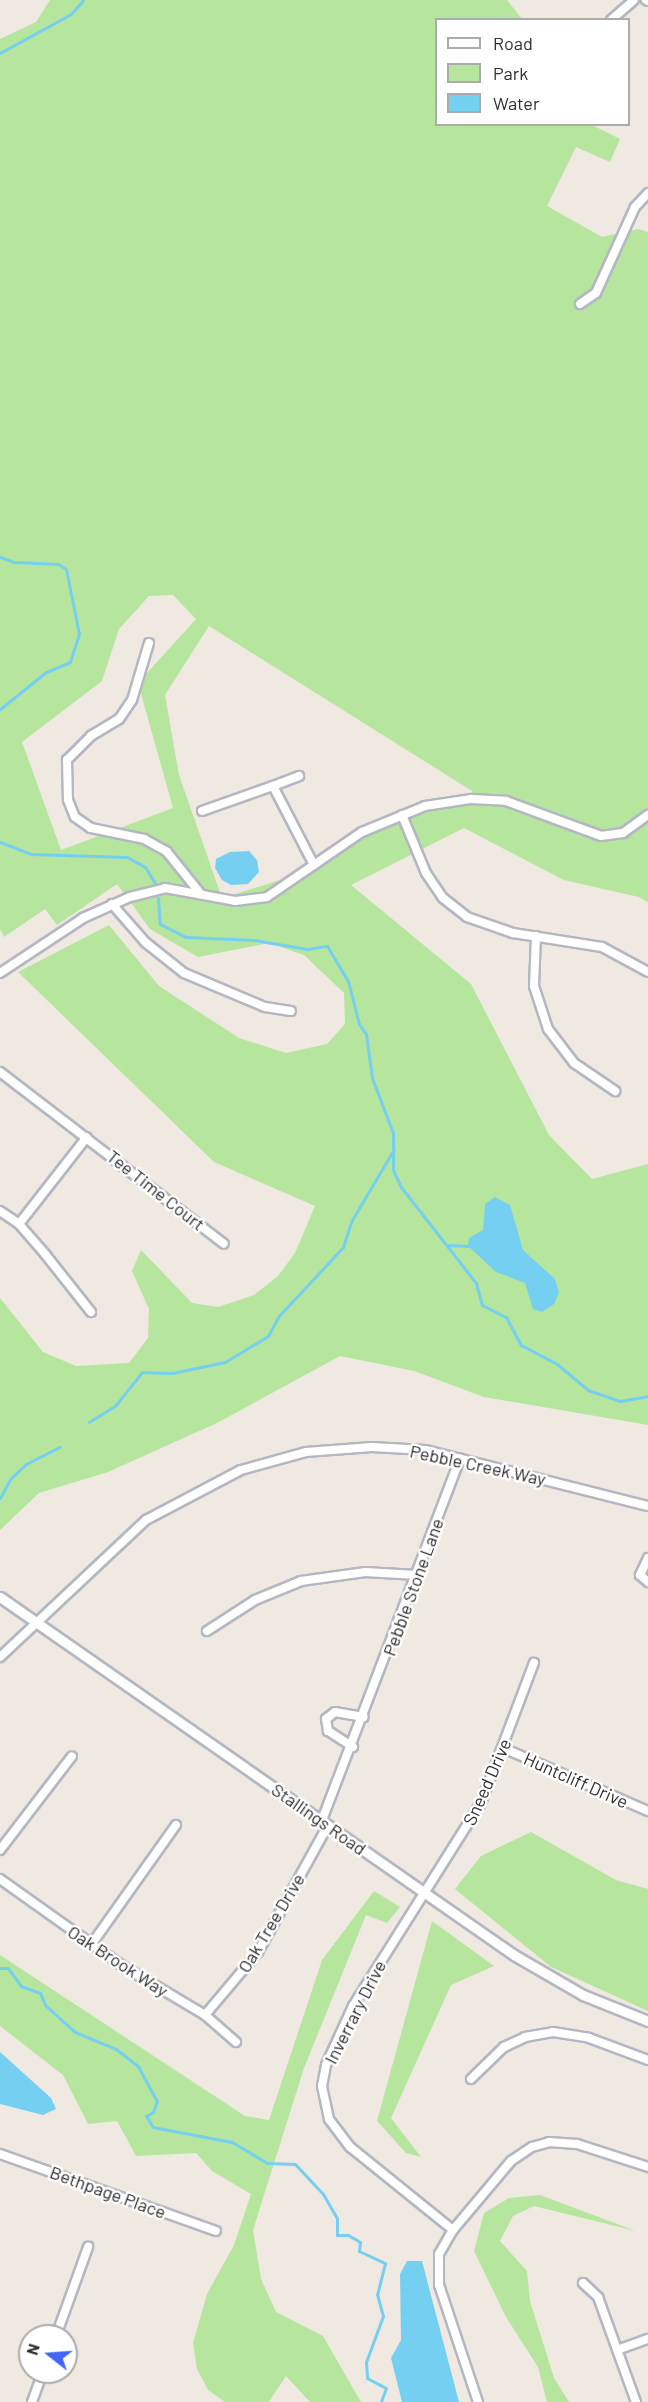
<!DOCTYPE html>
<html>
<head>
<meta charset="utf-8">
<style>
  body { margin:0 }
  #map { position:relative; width:648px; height:2402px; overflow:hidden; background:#efe9e1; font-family:Barlow,sans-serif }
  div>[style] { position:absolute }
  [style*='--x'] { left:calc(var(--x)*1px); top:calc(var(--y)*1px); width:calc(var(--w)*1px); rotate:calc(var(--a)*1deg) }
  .green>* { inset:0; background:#b6e59e }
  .water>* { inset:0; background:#75cff0 }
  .stream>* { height:3px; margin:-1.5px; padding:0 1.5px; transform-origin:1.5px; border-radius:1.5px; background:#75cff0 }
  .roads { filter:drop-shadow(2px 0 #b4b7c1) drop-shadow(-2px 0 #b4b7c1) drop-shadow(0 2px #b4b7c1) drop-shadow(0 -2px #b4b7c1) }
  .minor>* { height:8px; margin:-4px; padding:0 4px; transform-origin:4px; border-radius:4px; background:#fff }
  .tertiary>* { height:9px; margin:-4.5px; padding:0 4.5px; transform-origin:4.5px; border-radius:4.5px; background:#fff }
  span { translate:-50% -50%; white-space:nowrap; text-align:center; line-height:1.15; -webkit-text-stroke:5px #fff; paint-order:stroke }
  .street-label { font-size:18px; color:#2e2e2e }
  .legend { position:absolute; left:435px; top:18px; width:195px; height:108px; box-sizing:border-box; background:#fff; border:2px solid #ababab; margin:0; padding:8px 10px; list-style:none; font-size:18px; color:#2e2e2e }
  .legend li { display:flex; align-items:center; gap:12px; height:30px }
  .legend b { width:30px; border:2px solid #ababab }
  .north { position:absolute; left:18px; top:2324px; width:60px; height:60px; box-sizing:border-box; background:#fff; border:2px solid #ababab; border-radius:50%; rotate:287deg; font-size:16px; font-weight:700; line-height:24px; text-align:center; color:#2e2e2e }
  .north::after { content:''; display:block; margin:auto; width:21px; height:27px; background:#4264fb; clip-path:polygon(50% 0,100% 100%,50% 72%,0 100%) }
</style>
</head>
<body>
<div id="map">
  <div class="green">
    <i style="clip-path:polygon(evenodd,50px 0,507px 0,522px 19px,436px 20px,436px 124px,592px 125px,620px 139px,610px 162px,576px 147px,547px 206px,602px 237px,638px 229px,648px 232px,648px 902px,639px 897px,564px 880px,464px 828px,351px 885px,471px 984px,549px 1135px,592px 1179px,648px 1164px,648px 1425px,484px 1397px,414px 1371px,340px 1356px,217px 1423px,108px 1472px,39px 1493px,0 1530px,0 1298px,43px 1352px,76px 1366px,129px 1363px,148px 1338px,149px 1309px,132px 1271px,141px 1250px,192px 1303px,218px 1307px,254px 1295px,278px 1276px,295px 1253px,315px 1206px,214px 1162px,18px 972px,109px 925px,159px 986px,239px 1038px,286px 1053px,327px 1044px,345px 1024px,344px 993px,304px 955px,269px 943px,198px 957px,150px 929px,117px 884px,57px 925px,45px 909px,4px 937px,0 929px,0 39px,36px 22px,50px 0,173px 595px,196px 619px,138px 683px,173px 808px,61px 850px,22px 742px,102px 681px,119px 629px,149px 596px,173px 595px,50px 0,209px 626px,472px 791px,473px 792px,355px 830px,287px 878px,222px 898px,179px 775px,165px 695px,209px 626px)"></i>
    <i style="clip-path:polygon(531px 1832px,616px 1880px,648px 1889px,648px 2011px,551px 1967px,455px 1889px,481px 1856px)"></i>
    <i style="clip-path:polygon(374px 1891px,400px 1907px,387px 1923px,366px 1915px,304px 2068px,253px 2230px,261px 2279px,276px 2312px,323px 2336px,361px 2402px,310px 2402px,286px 2376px,269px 2402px,225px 2402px,208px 2390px,197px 2369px,193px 2343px,207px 2294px,234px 2245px,251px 2194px,212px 2171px,196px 2153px,136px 2156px,117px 2121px,88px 2124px,63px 2075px,0 2026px,0 1955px,245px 2116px,269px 2120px,322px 1960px)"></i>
    <i style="clip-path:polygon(432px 1921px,494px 1966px,451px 1985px,391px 2118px,421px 2157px,406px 2153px,377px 2121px)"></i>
    <i style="clip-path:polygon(540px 2195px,636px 2231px,534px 2206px,513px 2216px,500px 2241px,527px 2271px,530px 2301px,554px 2378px,569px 2402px,547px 2402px,538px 2367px,506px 2317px,474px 2251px,484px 2213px,509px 2198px)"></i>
  </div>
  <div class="water">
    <i style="clip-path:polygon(249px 851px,257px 860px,259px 872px,248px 884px,231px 885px,222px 880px,215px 868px,216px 859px,230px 852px)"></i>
    <i style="clip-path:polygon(495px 1197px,510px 1205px,523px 1250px,555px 1279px,559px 1293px,554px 1304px,542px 1312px,533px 1309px,525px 1283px,496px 1272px,468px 1246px,469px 1238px,483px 1230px,485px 1204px)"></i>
    <i style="clip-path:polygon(0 2052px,51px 2098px,56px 2109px,43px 2115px,0 2104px)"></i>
    <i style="clip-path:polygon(407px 2261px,422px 2261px,459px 2402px,402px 2402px,391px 2358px,401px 2340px,400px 2274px)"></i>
  </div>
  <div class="stream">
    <i style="--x:0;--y:53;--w:81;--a:-28.8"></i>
    <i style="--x:71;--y:14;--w:18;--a:-49"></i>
    <i style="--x:0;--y:557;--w:15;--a:20"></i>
    <i style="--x:14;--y:562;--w:44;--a:2.6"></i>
    <i style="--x:58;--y:564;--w:9;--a:32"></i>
    <i style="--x:66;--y:569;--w:66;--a:78.7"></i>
    <i style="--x:79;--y:634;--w:29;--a:108"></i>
    <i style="--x:70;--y:662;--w:26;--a:157"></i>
    <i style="--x:46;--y:672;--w:59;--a:141.2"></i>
    <i style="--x:0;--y:842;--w:33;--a:21"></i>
    <i style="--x:31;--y:854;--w:96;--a:1.8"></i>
    <i style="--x:127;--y:857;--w:21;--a:29"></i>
    <i style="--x:145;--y:867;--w:22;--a:58"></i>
    <i style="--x:158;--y:898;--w:26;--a:86"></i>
    <i style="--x:160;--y:924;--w:29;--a:27"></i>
    <i style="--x:186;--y:937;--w:68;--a:2.5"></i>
    <i style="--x:254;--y:940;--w:54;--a:9.6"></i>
    <i style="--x:307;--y:949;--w:20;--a:-9"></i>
    <i style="--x:327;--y:946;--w:41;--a:59"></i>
    <i style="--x:348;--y:981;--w:44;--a:75.7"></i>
    <i style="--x:359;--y:1024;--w:12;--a:55"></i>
    <i style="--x:366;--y:1034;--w:44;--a:82.2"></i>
    <i style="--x:372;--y:1078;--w:59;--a:69.1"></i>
    <i style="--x:393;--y:1133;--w:37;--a:90"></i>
    <i style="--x:393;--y:1170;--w:19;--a:65"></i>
    <i style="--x:401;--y:1187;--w:122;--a:52"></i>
    <i style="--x:476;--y:1283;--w:23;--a:75"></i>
    <i style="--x:482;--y:1305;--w:27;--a:27"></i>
    <i style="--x:506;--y:1317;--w:32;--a:62"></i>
    <i style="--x:521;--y:1345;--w:41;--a:27.8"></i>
    <i style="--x:557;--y:1364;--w:40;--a:40"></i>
    <i style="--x:588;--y:1390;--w:34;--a:19"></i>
    <i style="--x:620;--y:1401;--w:28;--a:-10"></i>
    <i style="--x:449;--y:1245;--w:19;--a:3"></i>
    <i style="--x:89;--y:1422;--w:31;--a:-32"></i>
    <i style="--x:115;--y:1406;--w:43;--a:-51.5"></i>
    <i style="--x:142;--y:1372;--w:30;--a:2"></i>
    <i style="--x:172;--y:1373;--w:54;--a:-11.7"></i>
    <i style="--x:225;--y:1362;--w:50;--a:-31.2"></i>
    <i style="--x:268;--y:1336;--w:21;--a:-62"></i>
    <i style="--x:278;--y:1317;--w:96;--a:-47.1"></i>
    <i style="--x:343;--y:1247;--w:28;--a:-72"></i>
    <i style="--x:352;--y:1220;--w:82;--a:-59.4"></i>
    <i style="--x:0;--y:1498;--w:21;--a:-62"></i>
    <i style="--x:10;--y:1479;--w:22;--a:-43"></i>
    <i style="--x:26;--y:1464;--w:38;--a:-27"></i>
    <i style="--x:0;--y:1968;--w:8;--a:0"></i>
    <i style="--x:8;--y:1968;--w:22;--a:54"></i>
    <i style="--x:21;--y:1986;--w:20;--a:20"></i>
    <i style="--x:40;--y:1993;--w:13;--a:67"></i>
    <i style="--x:45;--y:2005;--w:40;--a:42"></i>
    <i style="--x:75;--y:2032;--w:44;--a:22.5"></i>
    <i style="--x:116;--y:2049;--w:28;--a:38"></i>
    <i style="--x:138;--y:2066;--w:40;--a:62"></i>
    <i style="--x:157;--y:2101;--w:12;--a:110"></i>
    <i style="--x:153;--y:2112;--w:8;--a:150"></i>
    <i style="--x:146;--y:2116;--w:13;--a:58"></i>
    <i style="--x:153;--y:2127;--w:80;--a:10.8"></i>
    <i style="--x:232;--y:2142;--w:41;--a:31"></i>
    <i style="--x:267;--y:2163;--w:28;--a:2"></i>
    <i style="--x:295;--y:2164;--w:41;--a:47"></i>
    <i style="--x:323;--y:2194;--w:28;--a:60"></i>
    <i style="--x:337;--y:2218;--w:17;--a:90"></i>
    <i style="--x:337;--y:2235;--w:11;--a:0"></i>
    <i style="--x:348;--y:2235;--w:14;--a:30"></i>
    <i style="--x:360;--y:2242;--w:9;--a:96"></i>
    <i style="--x:359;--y:2251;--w:29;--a:25"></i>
    <i style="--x:385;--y:2263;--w:32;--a:104"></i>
    <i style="--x:377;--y:2294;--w:23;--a:75"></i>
    <i style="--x:383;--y:2316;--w:49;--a:110.3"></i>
    <i style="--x:366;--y:2362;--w:16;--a:86"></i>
    <i style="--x:367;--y:2378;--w:21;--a:28"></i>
    <i style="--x:386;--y:2388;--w:15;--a:110"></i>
  </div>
  <div class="roads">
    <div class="minor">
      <i style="--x:646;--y:0;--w:2;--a:27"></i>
      <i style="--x:611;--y:20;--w:30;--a:-41"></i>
      <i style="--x:580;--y:304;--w:19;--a:-35"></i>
      <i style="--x:596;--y:293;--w:94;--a:-65.6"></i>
      <i style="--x:635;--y:207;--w:19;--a:-47"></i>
      <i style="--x:149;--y:643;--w:59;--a:106.6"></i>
      <i style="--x:132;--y:700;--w:23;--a:124"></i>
      <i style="--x:119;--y:719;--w:33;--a:149"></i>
      <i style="--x:91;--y:736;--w:34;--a:135"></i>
      <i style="--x:67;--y:760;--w:40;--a:88.6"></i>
      <i style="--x:68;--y:800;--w:18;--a:68"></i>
      <i style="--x:75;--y:817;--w:19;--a:35"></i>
      <i style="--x:91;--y:828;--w:54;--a:11.7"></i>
      <i style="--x:144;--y:839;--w:26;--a:29"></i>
      <i style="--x:167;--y:852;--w:53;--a:51.2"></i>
      <i style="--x:273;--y:786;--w:28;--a:-21"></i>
      <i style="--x:202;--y:811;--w:75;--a:-19.4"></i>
      <i style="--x:273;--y:786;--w:89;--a:62.6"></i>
      <i style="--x:402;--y:815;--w:63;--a:67.5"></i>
      <i style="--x:426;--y:873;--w:30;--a:56"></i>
      <i style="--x:443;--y:898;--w:31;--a:38"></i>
      <i style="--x:467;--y:917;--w:49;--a:19.2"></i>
      <i style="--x:513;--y:933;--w:90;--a:8.9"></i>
      <i style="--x:602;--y:947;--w:52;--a:28.5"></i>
      <i style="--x:112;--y:904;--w:50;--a:49"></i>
      <i style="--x:145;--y:942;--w:50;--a:38.5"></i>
      <i style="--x:184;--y:973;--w:88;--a:22.8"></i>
      <i style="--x:265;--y:1007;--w:26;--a:9"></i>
      <i style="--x:536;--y:936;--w:50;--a:92.3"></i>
      <i style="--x:534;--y:986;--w:45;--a:72"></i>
      <i style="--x:548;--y:1029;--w:43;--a:52.6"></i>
      <i style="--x:574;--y:1063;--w:50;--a:34.3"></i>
      <i style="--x:0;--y:973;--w:100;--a:-33.5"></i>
      <i style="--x:83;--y:918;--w:51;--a:-24.1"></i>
      <i style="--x:130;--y:897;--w:36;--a:-14"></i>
      <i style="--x:165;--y:888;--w:71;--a:10.5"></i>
      <i style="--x:235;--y:901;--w:32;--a:-7"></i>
      <i style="--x:267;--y:897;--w:115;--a:-34.4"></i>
      <i style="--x:362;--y:832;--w:68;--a:-22.4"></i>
      <i style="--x:425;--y:806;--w:47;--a:-8.7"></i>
      <i style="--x:471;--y:799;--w:35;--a:3"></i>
      <i style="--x:506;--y:801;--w:101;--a:20.2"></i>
      <i style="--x:601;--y:836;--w:22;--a:-8"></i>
      <i style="--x:623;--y:833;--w:31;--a:-36"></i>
      <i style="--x:0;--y:1072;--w:282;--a:37.5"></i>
      <i style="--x:0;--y:1211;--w:23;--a:34"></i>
      <i style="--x:19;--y:1224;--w:40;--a:49"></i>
      <i style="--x:45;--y:1254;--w:74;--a:51.6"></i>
      <i style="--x:19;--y:1224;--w:110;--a:-52"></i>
      <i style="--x:648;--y:1558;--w:19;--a:115"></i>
      <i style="--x:640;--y:1575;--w:11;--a:41"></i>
      <i style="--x:207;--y:1631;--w:57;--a:-32.9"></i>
      <i style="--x:255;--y:1600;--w:50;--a:-22.4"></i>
      <i style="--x:301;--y:1581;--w:65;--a:-8"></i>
      <i style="--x:365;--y:1572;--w:52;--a:3.3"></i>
      <i style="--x:0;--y:1657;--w:200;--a:-43.2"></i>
      <i style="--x:146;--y:1520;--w:107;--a:-27.8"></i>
      <i style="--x:241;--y:1470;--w:67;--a:-15.5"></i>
      <i style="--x:306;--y:1452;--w:66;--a:-4.3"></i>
      <i style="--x:372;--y:1447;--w:53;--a:3.2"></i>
      <i style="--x:425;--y:1450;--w:230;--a:14.1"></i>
      <i style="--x:353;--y:1747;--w:30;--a:-147"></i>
      <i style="--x:328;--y:1731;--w:12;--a:-99"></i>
      <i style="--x:326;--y:1719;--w:11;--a:-38"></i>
      <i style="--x:335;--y:1712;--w:29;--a:10"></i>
      <i style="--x:503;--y:1748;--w:158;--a:23.5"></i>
      <i style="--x:322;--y:1820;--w:387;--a:-69.1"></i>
      <i style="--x:0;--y:1850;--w:118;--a:-52.5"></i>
      <i style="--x:0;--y:1879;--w:148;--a:35.4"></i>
      <i style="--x:121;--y:1965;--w:98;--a:30.8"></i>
      <i style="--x:205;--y:2015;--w:41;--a:41.1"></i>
      <i style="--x:91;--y:1945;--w:147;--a:-54.7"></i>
      <i style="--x:205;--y:2015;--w:82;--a:-49.9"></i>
      <i style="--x:258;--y:1952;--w:145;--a:-61.1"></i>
      <i style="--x:471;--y:2079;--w:46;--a:-44.1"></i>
      <i style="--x:504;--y:2047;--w:23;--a:-25"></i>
      <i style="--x:525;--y:2037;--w:28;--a:-10"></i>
      <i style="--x:553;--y:2032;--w:36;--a:9"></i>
      <i style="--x:589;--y:2038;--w:63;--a:20.4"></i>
      <i style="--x:0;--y:2154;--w:229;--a:19.6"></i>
      <i style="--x:453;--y:2230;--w:132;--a:-141.1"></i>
      <i style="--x:350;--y:2147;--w:35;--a:-127"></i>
      <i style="--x:329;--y:2119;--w:34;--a:-102"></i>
      <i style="--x:322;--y:2086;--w:21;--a:-79"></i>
      <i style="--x:326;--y:2065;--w:65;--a:-65.4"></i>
      <i style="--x:353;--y:2006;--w:240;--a:-57.8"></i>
      <i style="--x:481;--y:1803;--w:150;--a:-69.3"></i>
      <i style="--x:583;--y:2283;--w:21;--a:43"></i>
      <i style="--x:598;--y:2297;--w:112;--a:70.1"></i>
      <i style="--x:56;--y:2336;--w:95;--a:-70.2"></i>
      <i style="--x:617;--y:2350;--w:33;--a:-20"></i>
      <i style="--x:32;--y:2402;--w:32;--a:-70"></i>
      <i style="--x:478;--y:2402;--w:123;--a:-108.4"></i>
      <i style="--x:439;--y:2285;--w:31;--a:-90"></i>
      <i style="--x:439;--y:2254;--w:28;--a:-60"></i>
      <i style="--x:453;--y:2230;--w:90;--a:-50"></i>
      <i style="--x:511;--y:2161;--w:25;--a:-34"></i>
      <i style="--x:532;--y:2147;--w:18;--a:-16"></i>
      <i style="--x:549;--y:2142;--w:28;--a:4"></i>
      <i style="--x:577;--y:2144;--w:75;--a:17.9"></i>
    </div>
    <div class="tertiary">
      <i style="--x:0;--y:1597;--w:626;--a:34.86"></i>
      <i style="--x:514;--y:1955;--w:80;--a:30.1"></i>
      <i style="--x:583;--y:1995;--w:70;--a:21.8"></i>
    </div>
  </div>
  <div class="street-label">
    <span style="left:156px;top:1190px;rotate:38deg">Tee Time Court</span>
    <span style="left:478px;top:1465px;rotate:12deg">Pebble Creek Way</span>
    <span style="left:413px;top:1587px;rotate:-70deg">Pebble Stone Lane</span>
    <span style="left:576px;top:1780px;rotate:24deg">Huntcliff Drive</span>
    <span style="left:487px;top:1782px;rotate:-66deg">Sneed Drive</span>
    <span style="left:319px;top:1819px;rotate:35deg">Stallings Road</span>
    <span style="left:271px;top:1923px;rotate:-59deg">Oak Tree Drive</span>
    <span style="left:118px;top:1961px;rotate:33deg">Oak Brook Way</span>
    <span style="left:355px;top:2012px;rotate:-63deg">Inverrary Drive</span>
    <span style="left:108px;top:2192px;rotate:20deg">Bethpage Place</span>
  </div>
  <ul class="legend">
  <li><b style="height:8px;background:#fff"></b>Road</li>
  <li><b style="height:16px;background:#b6e59e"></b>Park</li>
  <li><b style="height:16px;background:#75cff0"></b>Water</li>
  </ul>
  <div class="north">N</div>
</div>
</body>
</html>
